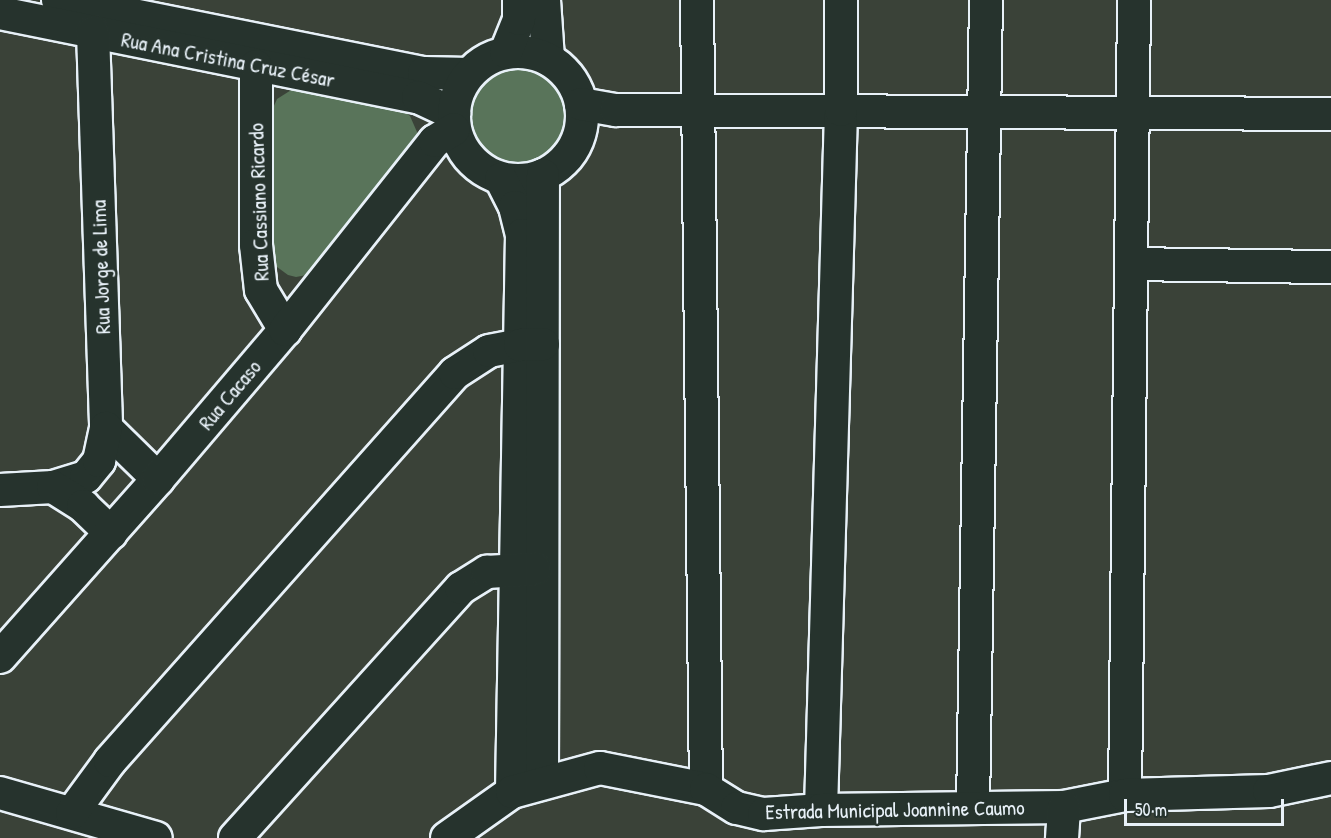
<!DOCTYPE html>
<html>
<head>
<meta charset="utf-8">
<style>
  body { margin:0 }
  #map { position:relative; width:1331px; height:838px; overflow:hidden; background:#3a4238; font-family:"Patrick Hand",sans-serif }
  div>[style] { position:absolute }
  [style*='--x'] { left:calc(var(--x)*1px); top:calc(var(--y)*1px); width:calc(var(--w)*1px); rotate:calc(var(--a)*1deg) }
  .green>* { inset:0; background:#59745a }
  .round { border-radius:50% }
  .roads { filter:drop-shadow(2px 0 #e8f1f8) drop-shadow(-2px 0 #e8f1f8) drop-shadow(0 2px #e8f1f8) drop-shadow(0 -2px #e8f1f8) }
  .minor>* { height:32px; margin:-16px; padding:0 16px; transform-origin:16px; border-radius:16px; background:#26332d }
  .minor>.ring { margin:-16px; padding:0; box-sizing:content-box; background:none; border:32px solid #26332d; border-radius:50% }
  span { translate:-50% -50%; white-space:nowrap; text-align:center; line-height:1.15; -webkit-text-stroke:5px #26332d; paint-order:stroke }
  .street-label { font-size:21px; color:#e8f1f8 }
  .scale { position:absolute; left:1124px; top:799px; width:160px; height:27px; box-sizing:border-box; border:3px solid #e8f1f8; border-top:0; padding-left:8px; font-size:18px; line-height:21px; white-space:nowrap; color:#e8f1f8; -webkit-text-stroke:4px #26332d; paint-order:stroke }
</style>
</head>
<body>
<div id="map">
  <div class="green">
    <i class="round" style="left:468px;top:66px;width:100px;height:100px"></i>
    <i style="clip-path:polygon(296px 87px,403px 110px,410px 116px,417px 132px,417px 141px,312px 274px,296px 277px,288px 275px,273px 264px,267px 247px,269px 117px,277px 99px)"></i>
  </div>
  <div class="roads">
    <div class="minor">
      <i style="--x:58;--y:0;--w:373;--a:11.3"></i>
      <i style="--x:424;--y:73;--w:45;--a:1.3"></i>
      <i style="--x:544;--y:0;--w:59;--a:86.1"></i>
      <i style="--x:697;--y:0;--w:789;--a:89.35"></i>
      <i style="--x:0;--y:13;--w:426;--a:11.4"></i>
      <i style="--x:418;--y:97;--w:40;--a:25"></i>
      <i style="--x:93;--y:32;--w:396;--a:88.1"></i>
      <i style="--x:106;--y:428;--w:73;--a:44.4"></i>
      <i class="ring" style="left:454px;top:52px;width:96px;height:96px"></i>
      <i style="--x:506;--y:52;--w:35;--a:-68"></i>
      <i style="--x:519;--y:19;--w:19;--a:-90"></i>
      <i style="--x:256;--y:66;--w:179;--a:90"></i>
      <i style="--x:256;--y:245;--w:45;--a:83.7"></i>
      <i style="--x:261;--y:290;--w:47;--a:59"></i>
      <i style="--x:581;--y:104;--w:36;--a:10"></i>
      <i style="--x:616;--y:110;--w:715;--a:0.32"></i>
      <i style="--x:501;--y:179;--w:31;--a:63"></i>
      <i style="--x:515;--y:207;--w:29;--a:76"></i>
      <i style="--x:522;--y:235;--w:557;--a:91.03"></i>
      <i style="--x:1132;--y:264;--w:199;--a:0.9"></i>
      <i style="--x:53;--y:487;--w:34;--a:-17"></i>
      <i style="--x:86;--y:477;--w:21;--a:-51"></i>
      <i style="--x:99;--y:461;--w:34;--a:-78"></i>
      <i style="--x:0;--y:490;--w:53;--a:-3.2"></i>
      <i style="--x:53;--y:487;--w:36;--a:32"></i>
      <i style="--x:83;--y:506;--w:39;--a:44"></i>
      <i style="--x:0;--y:657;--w:238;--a:-48.4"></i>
      <i style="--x:158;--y:479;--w:196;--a:-49.6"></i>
      <i style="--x:285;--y:330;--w:241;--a:-51.6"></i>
      <i style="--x:435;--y:141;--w:22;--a:-32"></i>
      <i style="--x:542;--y:782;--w:607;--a:-89.91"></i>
      <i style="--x:0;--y:793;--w:162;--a:16.1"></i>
      <i style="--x:1125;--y:795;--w:795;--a:-89.35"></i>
      <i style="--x:973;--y:808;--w:808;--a:-89.08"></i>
      <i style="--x:821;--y:810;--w:700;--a:-88.36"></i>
      <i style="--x:841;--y:110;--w:110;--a:-90"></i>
      <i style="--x:72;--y:813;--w:64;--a:-53.8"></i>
      <i style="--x:110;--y:761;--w:519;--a:-48.36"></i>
      <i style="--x:455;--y:373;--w:40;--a:-32.9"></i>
      <i style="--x:489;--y:351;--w:32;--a:-11"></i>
      <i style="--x:520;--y:345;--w:23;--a:-2"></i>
      <i style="--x:235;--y:838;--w:337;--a:-47.9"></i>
      <i style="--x:461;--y:588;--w:31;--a:-32"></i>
      <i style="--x:487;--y:572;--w:48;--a:-3.6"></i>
      <i style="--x:447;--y:838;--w:80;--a:-35.3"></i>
      <i style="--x:512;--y:792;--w:91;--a:-15.3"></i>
      <i style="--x:600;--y:768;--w:108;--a:11.2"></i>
      <i style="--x:706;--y:789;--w:36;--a:32"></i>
      <i style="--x:737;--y:808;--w:28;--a:13"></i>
      <i style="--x:764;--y:814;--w:57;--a:-4"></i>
      <i style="--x:821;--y:810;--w:243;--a:-0.7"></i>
      <i style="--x:1064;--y:807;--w:62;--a:-11.1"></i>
      <i style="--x:1125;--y:795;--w:144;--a:-1.6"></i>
      <i style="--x:1269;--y:791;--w:63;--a:-11.8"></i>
      <i style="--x:1062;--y:838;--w:31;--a:-86"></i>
    </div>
  </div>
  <div class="street-label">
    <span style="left:228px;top:60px;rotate:11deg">Rua Ana Cristina Cruz César</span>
    <span style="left:259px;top:202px;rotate:-92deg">Rua Cassiano Ricardo</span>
    <span style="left:101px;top:267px;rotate:-92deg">Rua Jorge de Lima</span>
    <span style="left:230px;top:395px;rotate:-50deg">Rua Cacaso</span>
    <span style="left:895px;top:810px;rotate:-1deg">Estrada Municipal Joannine Caumo</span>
  </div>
  <div class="scale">50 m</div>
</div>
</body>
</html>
